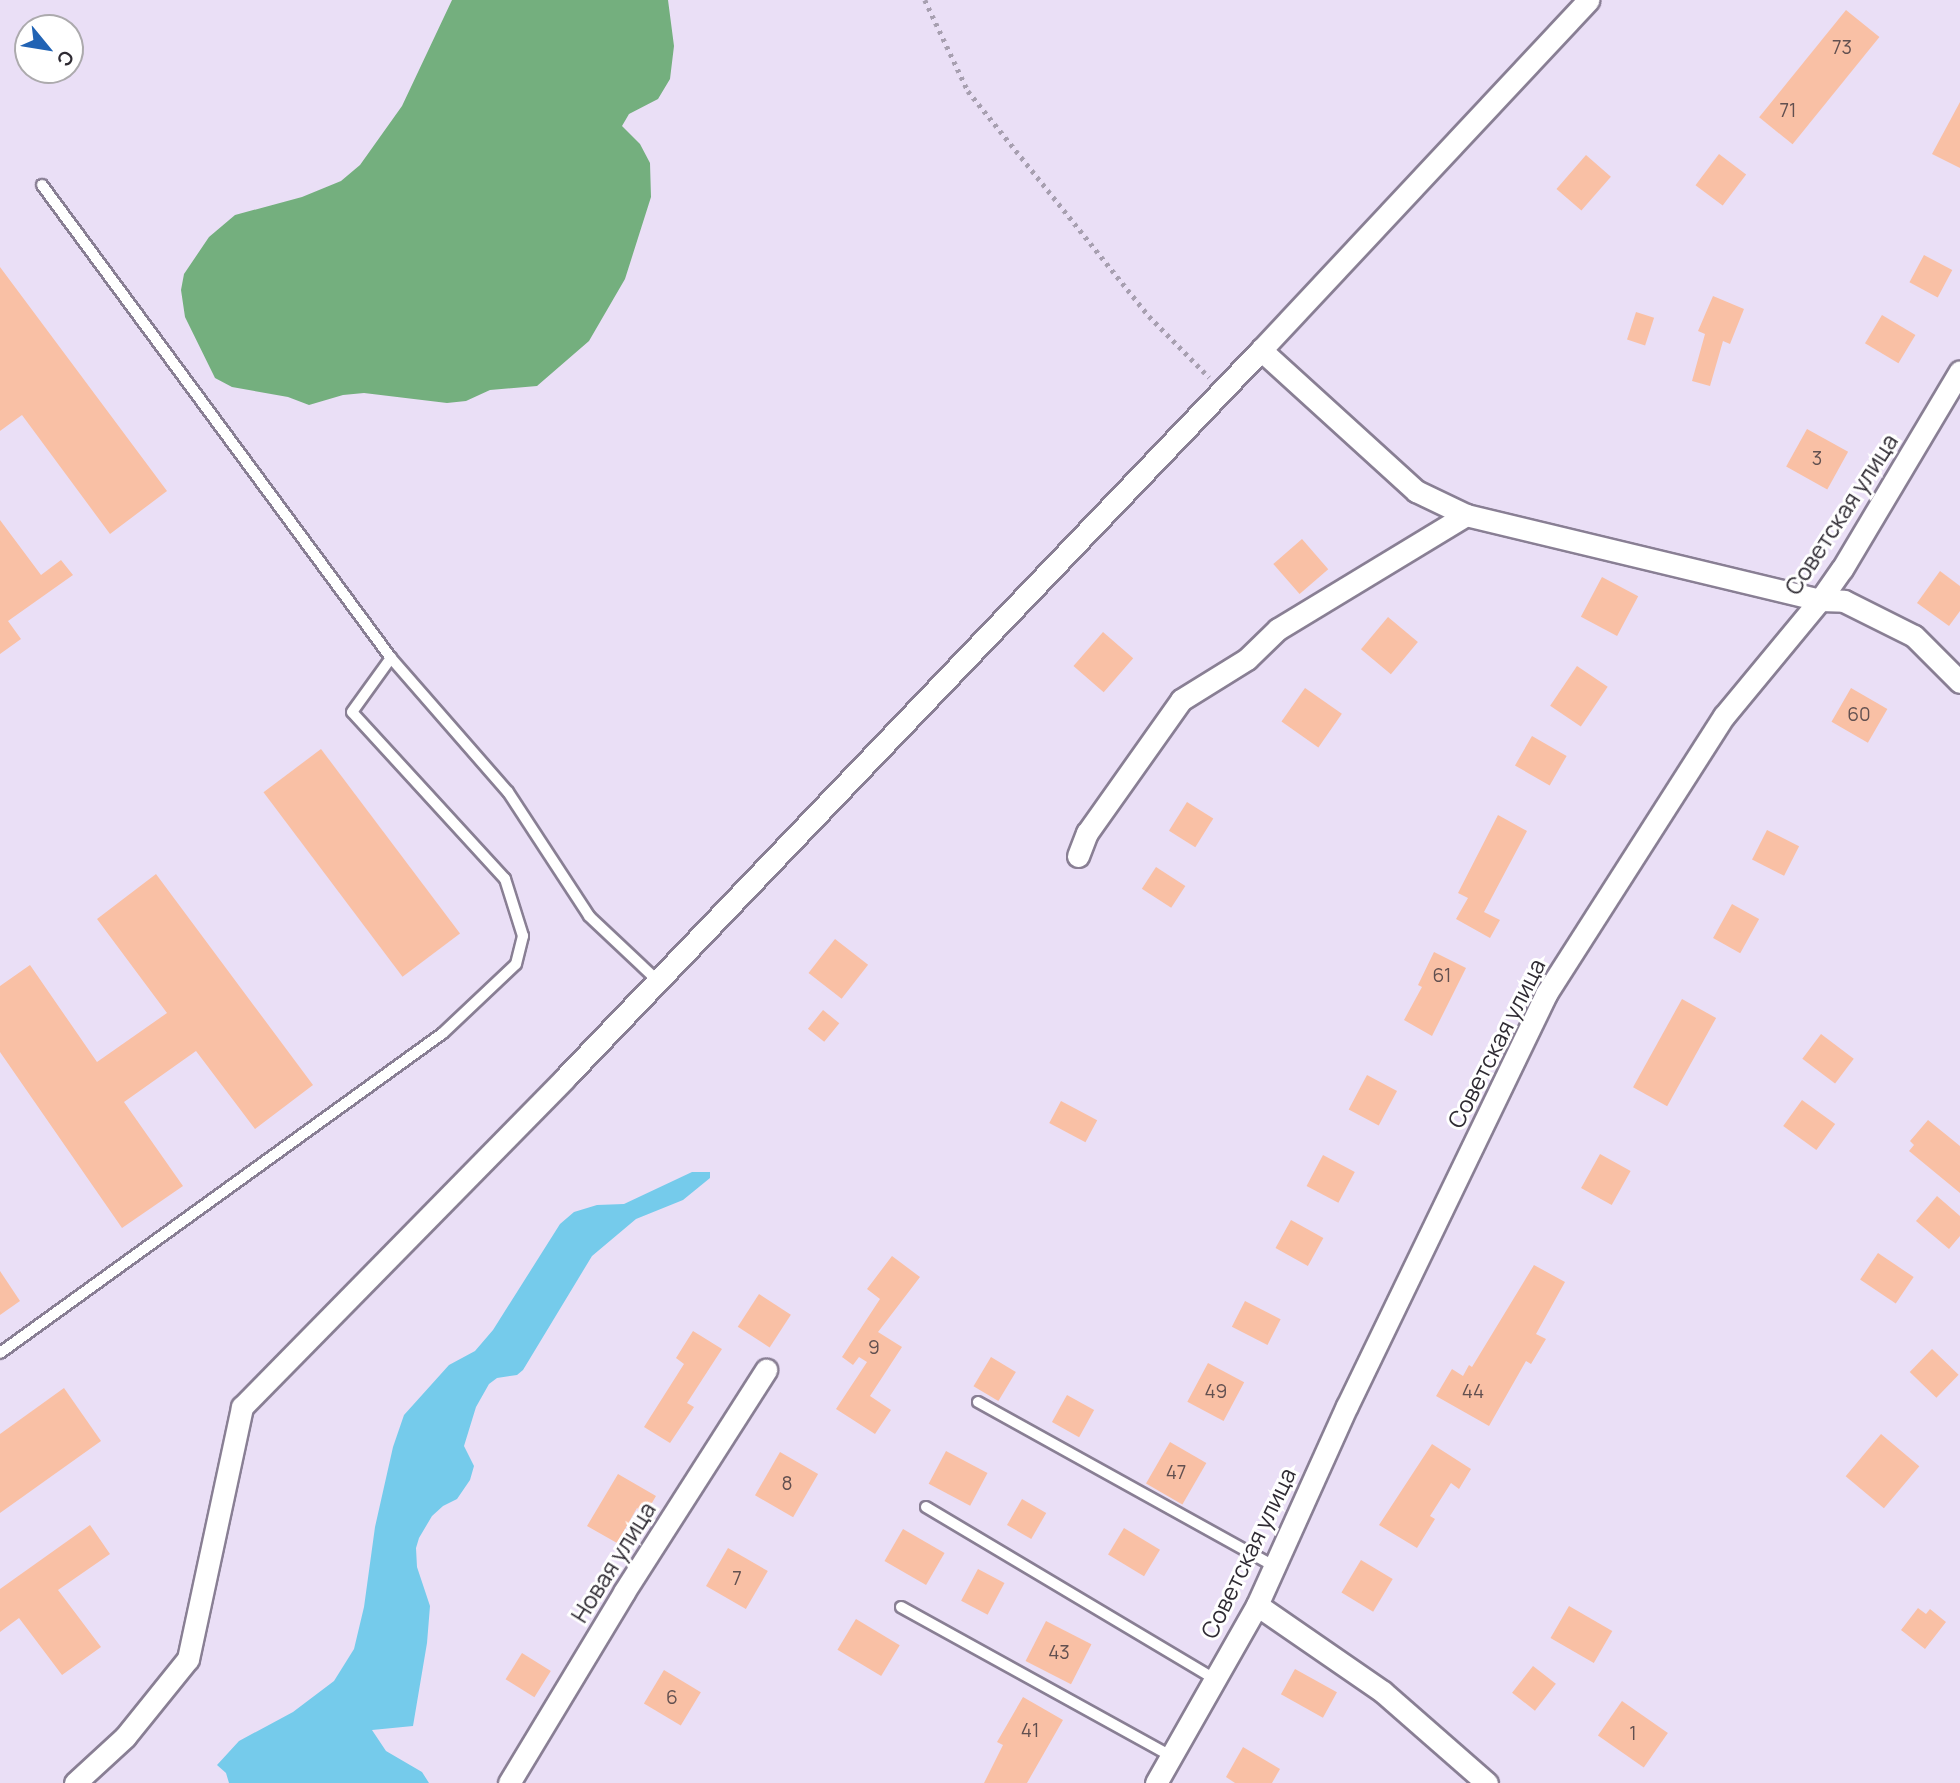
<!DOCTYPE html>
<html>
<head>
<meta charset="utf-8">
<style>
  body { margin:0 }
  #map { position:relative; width:1960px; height:1783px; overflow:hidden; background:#eadff6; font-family:Manrope,sans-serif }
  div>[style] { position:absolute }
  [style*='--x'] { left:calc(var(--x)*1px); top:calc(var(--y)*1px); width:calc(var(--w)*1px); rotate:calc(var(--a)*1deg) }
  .forest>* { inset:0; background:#74af7e }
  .water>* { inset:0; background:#75cbeb }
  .building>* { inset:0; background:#f9c0a5; transform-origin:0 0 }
  .path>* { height:4.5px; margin-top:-2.25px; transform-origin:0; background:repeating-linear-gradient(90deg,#a79fb0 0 3.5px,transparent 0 8.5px) }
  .roads { filter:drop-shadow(2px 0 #897f94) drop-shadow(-2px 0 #897f94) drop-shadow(0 2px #897f94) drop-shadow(0 -2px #897f94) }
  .lane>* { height:10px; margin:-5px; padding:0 5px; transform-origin:5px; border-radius:5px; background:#fff }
  .street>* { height:21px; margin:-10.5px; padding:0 10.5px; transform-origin:10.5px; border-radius:10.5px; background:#fff }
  span { translate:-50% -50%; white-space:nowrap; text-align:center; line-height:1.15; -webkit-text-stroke:6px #fff; paint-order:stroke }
  .number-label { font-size:19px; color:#625050 }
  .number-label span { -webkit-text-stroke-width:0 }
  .street-label { font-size:23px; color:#2f2b33 }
  .north { position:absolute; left:14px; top:14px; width:70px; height:70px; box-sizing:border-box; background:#fff; border:2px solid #acaaad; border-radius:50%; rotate:120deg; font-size:19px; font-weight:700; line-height:28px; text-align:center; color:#2f2b33 }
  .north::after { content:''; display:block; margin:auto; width:24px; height:32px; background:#2163b4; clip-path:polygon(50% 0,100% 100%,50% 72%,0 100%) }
</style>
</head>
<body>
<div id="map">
  <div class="forest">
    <i style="clip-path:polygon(452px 0,668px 0,674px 46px,670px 79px,658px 99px,629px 114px,622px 126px,640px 144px,650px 163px,651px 197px,625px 279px,589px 341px,537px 386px,490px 390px,466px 401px,447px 403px,364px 393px,343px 395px,309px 405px,288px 397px,232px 387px,215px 378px,185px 317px,181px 290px,184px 274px,209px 237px,235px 215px,302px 197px,341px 181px,360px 165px,402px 106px)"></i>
  </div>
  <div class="water">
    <i style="clip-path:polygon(692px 1172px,710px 1172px,710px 1178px,683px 1200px,636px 1219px,592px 1256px,523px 1370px,517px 1375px,497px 1378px,489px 1384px,476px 1407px,464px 1446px,474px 1466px,470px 1480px,457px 1499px,443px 1506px,432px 1516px,419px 1538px,416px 1548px,417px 1567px,430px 1606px,427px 1643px,413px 1726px,372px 1730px,386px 1751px,422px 1772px,429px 1783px,229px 1783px,226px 1773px,217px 1765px,239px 1741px,293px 1712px,334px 1681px,354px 1649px,364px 1607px,375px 1527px,393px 1447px,404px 1415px,449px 1365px,475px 1351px,493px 1330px,560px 1224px,574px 1212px,597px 1205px,624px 1204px)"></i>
  </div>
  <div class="building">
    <i style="left:1846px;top:10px;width:43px;height:138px;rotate:39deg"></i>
    <i style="clip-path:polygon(1960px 102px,1960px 168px,1932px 154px)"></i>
    <i style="left:1719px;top:154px;width:34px;height:39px;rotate:37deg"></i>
    <i style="left:1586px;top:155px;width:33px;height:45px;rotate:41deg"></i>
    <i style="left:1924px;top:255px;width:32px;height:31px;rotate:28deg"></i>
    <i style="clip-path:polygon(0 267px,167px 491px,110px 534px,22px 415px,0 431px)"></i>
    <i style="clip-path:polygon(1713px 296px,1744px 309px,1730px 344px,1723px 341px,1710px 386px,1692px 381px,1705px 334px,1698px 331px)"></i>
    <i style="left:1636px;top:312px;width:19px;height:29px;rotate:18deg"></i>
    <i style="left:1882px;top:315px;width:39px;height:33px;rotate:31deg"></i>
    <i style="left:1807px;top:429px;width:47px;height:43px;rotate:29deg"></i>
    <i style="clip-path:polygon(0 520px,41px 575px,61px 560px,73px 575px,8px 621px,21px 639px,0 654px)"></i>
    <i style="left:1302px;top:539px;width:40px;height:38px;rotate:49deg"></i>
    <i style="clip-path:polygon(1940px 571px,1960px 586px,1960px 611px,1949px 626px,1917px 603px)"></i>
    <i style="left:1602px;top:577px;width:41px;height:45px;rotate:28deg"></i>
    <i style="left:1388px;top:617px;width:39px;height:42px;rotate:40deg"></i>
    <i style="left:1103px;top:632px;width:40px;height:45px;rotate:41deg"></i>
    <i style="left:1577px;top:666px;width:37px;height:48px;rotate:34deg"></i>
    <i style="left:1305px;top:688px;width:45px;height:41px;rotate:35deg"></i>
    <i style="left:1851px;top:688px;width:42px;height:39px;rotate:30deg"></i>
    <i style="left:1532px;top:736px;width:40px;height:34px;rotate:30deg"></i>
    <i style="left:321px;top:749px;width:231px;height:72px;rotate:53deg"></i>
    <i style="left:1187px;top:802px;width:31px;height:34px;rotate:32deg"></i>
    <i style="clip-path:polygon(1498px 815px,1527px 831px,1484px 912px,1500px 920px,1490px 938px,1456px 919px,1468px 898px,1458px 893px)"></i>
    <i style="left:1767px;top:830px;width:36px;height:33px;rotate:27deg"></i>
    <i style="left:1156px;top:867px;width:35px;height:26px;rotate:33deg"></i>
    <i style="clip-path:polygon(156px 874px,313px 1085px,255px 1129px,196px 1051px,124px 1102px,183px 1186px,122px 1228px,0 1052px,0 986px,30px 965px,97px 1062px,167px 1013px,97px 919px)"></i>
    <i style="left:1732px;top:904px;width:31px;height:39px;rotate:29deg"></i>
    <i style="left:835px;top:939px;width:42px;height:43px;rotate:38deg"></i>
    <i style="clip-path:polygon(1434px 952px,1466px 968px,1432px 1036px,1404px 1020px,1422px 987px,1418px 985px)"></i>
    <i style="left:1682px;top:999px;width:39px;height:101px;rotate:29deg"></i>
    <i style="left:823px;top:1010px;width:21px;height:24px;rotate:39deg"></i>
    <i style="left:1821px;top:1034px;width:41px;height:31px;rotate:37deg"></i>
    <i style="left:1367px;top:1075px;width:34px;height:39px;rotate:28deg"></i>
    <i style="left:1802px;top:1100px;width:41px;height:32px;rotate:36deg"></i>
    <i style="left:1061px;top:1101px;width:41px;height:25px;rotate:28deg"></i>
    <i style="clip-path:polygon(1928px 1120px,1960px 1146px,1960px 1193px,1909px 1151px,1914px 1145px,1910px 1141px)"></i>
    <i style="left:1600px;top:1154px;width:35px;height:39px;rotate:29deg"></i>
    <i style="left:1323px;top:1155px;width:36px;height:35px;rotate:28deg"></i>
    <i style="clip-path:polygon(1937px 1196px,1960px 1216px,1960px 1236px,1949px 1249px,1916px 1221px)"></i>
    <i style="left:1291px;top:1220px;width:37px;height:32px;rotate:29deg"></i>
    <i style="left:1878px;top:1253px;width:43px;height:32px;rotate:34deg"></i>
    <i style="clip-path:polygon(892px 1256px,920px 1277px,878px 1332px,902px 1347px,870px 1396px,891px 1410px,875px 1434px,836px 1409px,867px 1362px,859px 1357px,853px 1365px,842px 1357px,880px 1299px,867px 1289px)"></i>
    <i style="clip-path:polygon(1534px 1265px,1565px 1282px,1536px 1334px,1546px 1339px,1531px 1364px,1526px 1361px,1489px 1426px,1436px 1396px,1452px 1369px,1463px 1376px,1469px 1365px,1472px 1367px)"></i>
    <i style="clip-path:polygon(0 1271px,20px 1301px,0 1315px)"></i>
    <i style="left:759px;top:1294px;width:38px;height:39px;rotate:33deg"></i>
    <i style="left:1245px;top:1301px;width:40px;height:29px;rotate:27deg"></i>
    <i style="clip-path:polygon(693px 1331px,722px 1349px,687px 1403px,694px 1407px,670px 1443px,644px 1427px,684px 1364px,676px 1358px)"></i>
    <i style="left:1932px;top:1349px;width:37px;height:32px;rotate:44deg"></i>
    <i style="left:991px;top:1357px;width:29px;height:34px;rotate:31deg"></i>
    <i style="left:1208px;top:1363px;width:41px;height:44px;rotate:28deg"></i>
    <i style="clip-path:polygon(64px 1388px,101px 1441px,0 1513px,0 1434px)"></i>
    <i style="left:1067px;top:1395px;width:31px;height:31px;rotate:29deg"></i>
    <i style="left:1881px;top:1434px;width:50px;height:55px;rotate:40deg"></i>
    <i style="left:1170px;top:1442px;width:42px;height:48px;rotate:30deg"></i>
    <i style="clip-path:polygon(1432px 1444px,1471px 1469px,1459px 1489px,1451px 1483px,1430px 1516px,1435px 1519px,1417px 1548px,1379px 1525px)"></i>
    <i style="left:946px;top:1451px;width:47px;height:37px;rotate:28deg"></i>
    <i style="left:780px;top:1452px;width:44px;height:50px;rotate:30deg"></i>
    <i style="clip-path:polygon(618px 1474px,656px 1496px,646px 1513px,637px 1508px,617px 1543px,587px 1526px)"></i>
    <i style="left:1022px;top:1499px;width:28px;height:30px;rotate:30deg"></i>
    <i style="clip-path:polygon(90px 1525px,110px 1554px,58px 1590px,101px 1647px,62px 1675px,19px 1618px,0 1632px,0 1589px)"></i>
    <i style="left:1124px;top:1528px;width:42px;height:31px;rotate:31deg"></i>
    <i style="left:903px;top:1529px;width:48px;height:37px;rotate:30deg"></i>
    <i style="left:728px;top:1548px;width:46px;height:44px;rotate:30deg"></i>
    <i style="left:1361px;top:1560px;width:37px;height:38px;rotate:31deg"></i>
    <i style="left:978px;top:1569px;width:30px;height:36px;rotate:28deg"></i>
    <i style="left:1569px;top:1606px;width:50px;height:37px;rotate:30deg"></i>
    <i style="clip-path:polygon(1918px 1608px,1926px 1614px,1930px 1609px,1946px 1622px,1925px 1649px,1901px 1630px)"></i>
    <i style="left:856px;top:1619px;width:51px;height:36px;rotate:31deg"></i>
    <i style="left:1046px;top:1621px;width:51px;height:45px;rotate:27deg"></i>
    <i style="left:522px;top:1653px;width:34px;height:31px;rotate:32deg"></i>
    <i style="left:1533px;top:1666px;width:29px;height:34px;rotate:38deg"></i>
    <i style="left:1295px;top:1669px;width:48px;height:29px;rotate:29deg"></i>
    <i style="left:664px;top:1670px;width:43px;height:39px;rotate:31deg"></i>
    <i style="clip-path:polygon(1023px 1697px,1063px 1720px,1027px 1783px,984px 1783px,1003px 1745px,997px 1742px)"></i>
    <i style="left:1622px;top:1701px;width:56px;height:42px;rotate:35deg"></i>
    <i style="clip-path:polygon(1243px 1747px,1280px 1769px,1272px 1783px,1235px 1783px,1226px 1777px)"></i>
  </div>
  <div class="path">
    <i style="--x:925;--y:0;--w:101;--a:64.7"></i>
    <i style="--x:968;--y:91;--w:289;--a:51.2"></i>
    <i style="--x:1149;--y:316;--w:86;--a:45.5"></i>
  </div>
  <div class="roads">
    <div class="lane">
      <i style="--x:42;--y:185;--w:588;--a:53.58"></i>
      <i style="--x:0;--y:1353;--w:546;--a:-35.84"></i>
      <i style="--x:443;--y:1033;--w:100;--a:-43.4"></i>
      <i style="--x:516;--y:964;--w:29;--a:-76"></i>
      <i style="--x:523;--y:936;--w:60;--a:-107.5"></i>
      <i style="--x:505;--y:879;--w:226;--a:-132.5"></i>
      <i style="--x:352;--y:712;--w:67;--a:-54.2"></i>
      <i style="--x:391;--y:658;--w:178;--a:48.9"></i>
      <i style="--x:508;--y:792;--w:148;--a:56.8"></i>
      <i style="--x:589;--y:916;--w:95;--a:43.3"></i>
      <i style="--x:978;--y:1402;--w:338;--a:29"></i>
      <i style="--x:926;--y:1507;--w:336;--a:30.8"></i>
      <i style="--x:901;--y:1607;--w:308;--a:28.9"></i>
    </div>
    <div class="street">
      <i style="--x:1261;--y:350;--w:210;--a:42.3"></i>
      <i style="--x:1416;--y:491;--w:55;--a:25.6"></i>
      <i style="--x:1466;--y:515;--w:364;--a:13.5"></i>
      <i style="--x:1820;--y:600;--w:24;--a:2"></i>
      <i style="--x:1844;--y:601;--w:78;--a:26.6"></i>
      <i style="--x:1914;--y:636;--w:65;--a:45"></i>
      <i style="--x:1078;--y:856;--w:25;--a:-69"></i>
      <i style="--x:1087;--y:833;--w:163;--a:-54.7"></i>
      <i style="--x:1181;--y:700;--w:78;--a:-31.8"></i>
      <i style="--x:1247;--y:659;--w:43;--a:-44.1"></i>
      <i style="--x:1278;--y:629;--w:220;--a:-31.2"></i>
      <i style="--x:1257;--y:1605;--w:153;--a:34.6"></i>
      <i style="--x:1383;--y:1692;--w:138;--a:41.2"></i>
      <i style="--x:75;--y:1783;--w:68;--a:-42.6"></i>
      <i style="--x:125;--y:1737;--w:100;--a:-51.1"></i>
      <i style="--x:188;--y:1659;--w:258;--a:-77.9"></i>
      <i style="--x:242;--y:1407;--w:460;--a:-45.5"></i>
      <i style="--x:564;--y:1079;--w:1009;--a:-46.29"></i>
      <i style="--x:1261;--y:350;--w:479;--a:-46.9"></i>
      <i style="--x:509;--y:1783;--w:223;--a:-58.9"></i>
      <i style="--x:624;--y:1592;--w:264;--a:-57.4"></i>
      <i style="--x:1156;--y:1783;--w:205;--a:-60.4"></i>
      <i style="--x:1257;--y:1605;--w:218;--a:-65.7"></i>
      <i style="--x:1347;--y:1406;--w:458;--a:-64.2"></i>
      <i style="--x:1546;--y:994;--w:330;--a:-57.4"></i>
      <i style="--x:1724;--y:716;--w:151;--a:-50.4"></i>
      <i style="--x:1820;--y:600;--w:38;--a:-55"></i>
      <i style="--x:1842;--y:569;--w:230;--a:-59.2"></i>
    </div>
  </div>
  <div class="number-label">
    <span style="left:1842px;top:48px">73</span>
    <span style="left:1788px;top:111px">71</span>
    <span style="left:1817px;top:459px">3</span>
    <span style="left:1859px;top:715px">60</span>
    <span style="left:1442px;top:976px">61</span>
    <span style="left:874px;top:1348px">9</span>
    <span style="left:1216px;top:1392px">49</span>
    <span style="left:1473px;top:1392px">44</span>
    <span style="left:1176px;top:1473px">47</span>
    <span style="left:787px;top:1484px">8</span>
    <span style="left:737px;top:1579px">7</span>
    <span style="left:1059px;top:1653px">43</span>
    <span style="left:672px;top:1698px">6</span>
    <span style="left:1030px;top:1731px">41</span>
    <span style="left:1633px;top:1734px">1</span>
  </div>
  <div class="street-label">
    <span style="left:1841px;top:514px;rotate:-57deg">Советская улица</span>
    <span style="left:1496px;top:1043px;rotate:-63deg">Советская улица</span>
    <span style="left:1248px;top:1553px;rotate:-64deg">Советская улица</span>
    <span style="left:613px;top:1562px;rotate:-58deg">Новая улица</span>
  </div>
  <div class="north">С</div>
</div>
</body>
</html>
